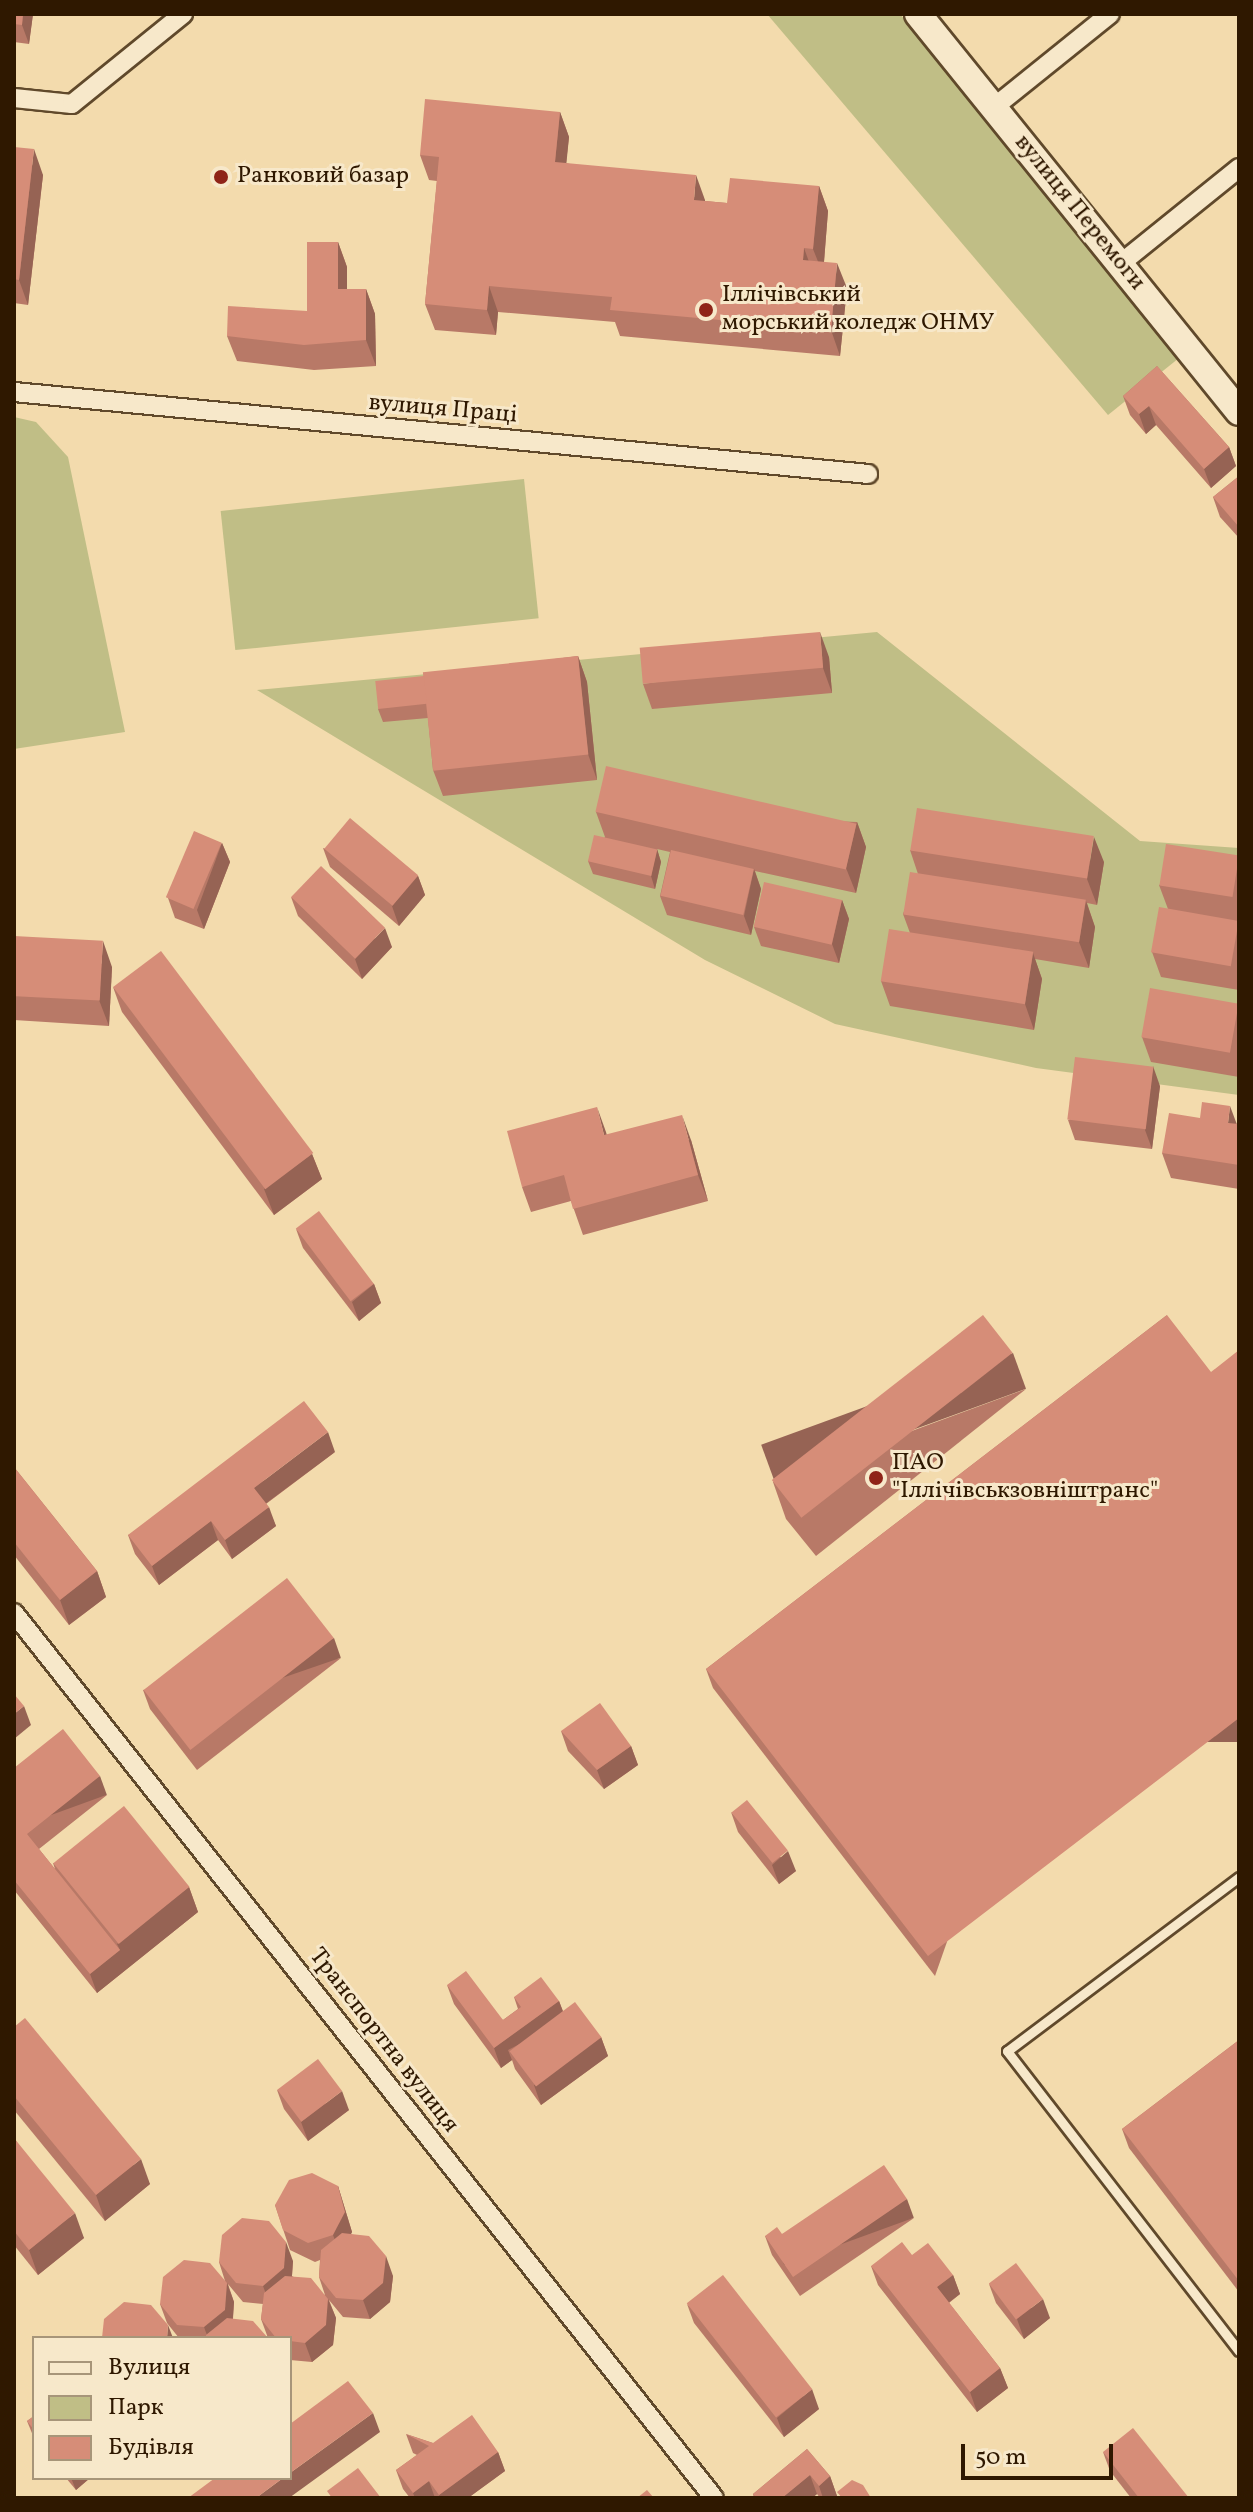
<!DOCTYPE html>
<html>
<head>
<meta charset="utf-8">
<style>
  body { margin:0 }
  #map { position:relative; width:1253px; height:2512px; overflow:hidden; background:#f3dbad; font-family:Vollkorn,serif }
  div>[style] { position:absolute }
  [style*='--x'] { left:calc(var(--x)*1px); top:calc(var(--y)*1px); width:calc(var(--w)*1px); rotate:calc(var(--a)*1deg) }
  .green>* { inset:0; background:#c0be86; transform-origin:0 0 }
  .roads { filter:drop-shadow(2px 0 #60492b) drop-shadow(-2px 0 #60492b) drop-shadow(0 2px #60492b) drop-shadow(0 -2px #60492b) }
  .lane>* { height:9px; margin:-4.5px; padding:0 4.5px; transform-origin:4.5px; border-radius:4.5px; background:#f7e8ca }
  .street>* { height:18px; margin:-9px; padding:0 9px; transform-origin:9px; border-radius:9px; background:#f7e8ca }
  .secondary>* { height:26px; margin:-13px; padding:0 13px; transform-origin:13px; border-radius:13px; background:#f7e8ca }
  .wall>* { inset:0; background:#b87967 }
  .shaded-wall>* { inset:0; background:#966354; transform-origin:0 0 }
  .building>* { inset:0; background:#d68d78; transform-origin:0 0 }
  .dots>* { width:22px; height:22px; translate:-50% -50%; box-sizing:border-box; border:4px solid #f7e8ca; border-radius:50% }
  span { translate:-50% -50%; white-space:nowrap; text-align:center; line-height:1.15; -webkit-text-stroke:6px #f7e8ca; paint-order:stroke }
  .poi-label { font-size:24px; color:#2f1800 }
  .left { translate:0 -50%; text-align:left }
  .street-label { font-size:24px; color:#2f1800 }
  .frame { position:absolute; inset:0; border:16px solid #2f1800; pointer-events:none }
  .legend { position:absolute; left:32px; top:2336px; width:260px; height:144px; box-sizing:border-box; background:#f7e8ca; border:2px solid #a79579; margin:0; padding:10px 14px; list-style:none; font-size:24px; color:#2f1800 }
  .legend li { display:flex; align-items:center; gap:16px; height:40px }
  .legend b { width:40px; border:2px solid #a79579 }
  .scale { position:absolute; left:961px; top:2444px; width:152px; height:36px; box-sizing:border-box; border:4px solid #2f1800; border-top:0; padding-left:10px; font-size:24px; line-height:28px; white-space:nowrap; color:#2f1800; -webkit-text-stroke:6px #f7e8ca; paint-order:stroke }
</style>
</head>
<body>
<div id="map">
  <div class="green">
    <i style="clip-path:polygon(767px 14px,900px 14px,1184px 354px,1108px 415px)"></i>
    <i style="clip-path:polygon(14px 417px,36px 422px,68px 457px,125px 732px,14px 749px)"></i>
    <i style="left:524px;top:479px;width:140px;height:305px;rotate:84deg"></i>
    <i style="clip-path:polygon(877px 632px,1140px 841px,1239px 848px,1239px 1095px,1036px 1068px,835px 1024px,705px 960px,257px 690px)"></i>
  </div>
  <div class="roads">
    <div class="lane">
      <i style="--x:1239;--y:1877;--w:290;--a:143.1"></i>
      <i style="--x:1007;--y:2051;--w:379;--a:52.3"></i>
    </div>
    <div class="street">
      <i style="--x:14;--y:98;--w:58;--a:5.9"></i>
      <i style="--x:72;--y:104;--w:143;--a:-39"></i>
      <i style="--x:993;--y:108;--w:150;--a:-38.8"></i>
      <i style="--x:1120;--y:264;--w:153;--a:-38.9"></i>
      <i style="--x:14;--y:392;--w:858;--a:5.48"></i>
      <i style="--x:14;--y:1613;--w:1128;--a:51.66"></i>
    </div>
    <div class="secondary">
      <i style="--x:918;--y:14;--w:511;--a:51.11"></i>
    </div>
  </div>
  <div class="wall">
    <i style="clip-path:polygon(14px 14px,33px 14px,29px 44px,14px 42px)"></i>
    <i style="clip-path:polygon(560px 112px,569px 137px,566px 163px,705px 200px,705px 201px,727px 203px,819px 186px,828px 211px,824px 262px,847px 288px,840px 356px,620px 336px,615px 322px,498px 312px,496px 335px,435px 330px,425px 304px,437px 181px,429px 180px,420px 155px)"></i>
    <i style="clip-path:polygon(14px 147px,43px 175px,28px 305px,14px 303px)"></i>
    <i style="clip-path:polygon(338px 242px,347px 267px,347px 289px,366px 289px,375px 314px,376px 366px,314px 370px,237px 361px,227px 336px,307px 311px)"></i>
    <i style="clip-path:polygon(1157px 366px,1229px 447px,1236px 466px,1211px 488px,1156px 425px,1146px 434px,1130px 415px,1123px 396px)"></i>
    <i style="clip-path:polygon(1239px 476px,1239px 538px,1220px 517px,1213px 497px)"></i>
    <i style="clip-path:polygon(578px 656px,587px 682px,597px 780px,443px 796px,433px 770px,428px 718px,383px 722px,378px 709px,424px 676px)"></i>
    <i style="clip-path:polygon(829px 657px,832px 693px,652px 709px,643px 684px)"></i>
    <i style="clip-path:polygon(596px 812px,857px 822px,866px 847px,856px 893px,755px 871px,761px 889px,751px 935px,667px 915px,660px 896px,670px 852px,657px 849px,661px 862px,655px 889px,593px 874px,588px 861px,605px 837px)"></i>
    <i style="clip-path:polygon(222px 843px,230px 862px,204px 929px,175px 918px,168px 898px)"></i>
    <i style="clip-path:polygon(323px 848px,418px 876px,425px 895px,399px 926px,330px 867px)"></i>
    <i style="clip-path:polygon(910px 850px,1104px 862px,1097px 905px,1087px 903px,1095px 927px,1089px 968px,1035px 959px,1042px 979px,1034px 1030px,890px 1006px,881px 981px,910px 933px,903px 914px,918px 874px)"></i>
    <i style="clip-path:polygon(1239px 856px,1239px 990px,1161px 977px,1152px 952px,1168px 909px,1159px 885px)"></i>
    <i style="clip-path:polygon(291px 897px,392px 947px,362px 979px,298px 916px)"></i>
    <i style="clip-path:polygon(842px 900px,849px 919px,839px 963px,761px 946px,754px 927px)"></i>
    <i style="clip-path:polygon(14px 936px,112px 967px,109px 1026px,14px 1020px)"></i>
    <i style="clip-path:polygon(113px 987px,312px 1154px,322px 1179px,274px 1215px,122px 1012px)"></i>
    <i style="clip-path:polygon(1239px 1003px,1239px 1077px,1151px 1062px,1142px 1037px)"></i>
    <i style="clip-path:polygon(1160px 1086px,1152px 1149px,1075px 1140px,1068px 1120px)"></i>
    <i style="clip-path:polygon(1237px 1124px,1239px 1124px,1239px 1189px,1171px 1178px,1162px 1153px)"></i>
    <i style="clip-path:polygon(607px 1135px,691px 1140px,708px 1201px,583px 1235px,571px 1201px,531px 1212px,522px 1187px)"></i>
    <i style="clip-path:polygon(296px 1229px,374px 1284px,381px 1303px,359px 1321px,303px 1248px)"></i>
    <i style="clip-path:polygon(1167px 1315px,935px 1976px,713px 1688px,706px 1669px)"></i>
    <i style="clip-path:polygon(1026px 1389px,816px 1556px,786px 1519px,773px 1482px)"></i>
    <i style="clip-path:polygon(335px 1452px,266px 1504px,276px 1526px,232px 1559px,218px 1540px,159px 1585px,135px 1554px,128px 1535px)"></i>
    <i style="clip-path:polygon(14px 1467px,97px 1571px,106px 1597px,69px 1625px,14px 1555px)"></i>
    <i style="clip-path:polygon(341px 1658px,197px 1770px,150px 1709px,143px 1690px)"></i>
    <i style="clip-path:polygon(561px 1731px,631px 1746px,638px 1765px,604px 1789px,568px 1751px)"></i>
    <i style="clip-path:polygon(14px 1768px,107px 1795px,39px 1849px,55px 1869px,53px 1863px,189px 1887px,198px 1912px,97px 1993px,14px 1890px)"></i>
    <i style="clip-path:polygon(731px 1812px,796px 1871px,779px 1884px,738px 1832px)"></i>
    <i style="clip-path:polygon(447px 1985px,503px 2020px,518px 2009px,514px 1997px,559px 2001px,563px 2011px,601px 2037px,608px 2056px,541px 2105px,515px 2069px,512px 2060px,501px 2068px,454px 2004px)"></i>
    <i style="clip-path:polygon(14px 2027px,150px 2184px,105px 2221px,14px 2110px)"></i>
    <i style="clip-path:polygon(1239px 2040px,1239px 2292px,1129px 2148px,1122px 2129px)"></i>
    <i style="clip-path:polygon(277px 2090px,349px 2110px,308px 2141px,284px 2109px)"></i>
    <i style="clip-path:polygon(14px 2138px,84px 2238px,38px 2275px,14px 2245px)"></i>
    <i style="clip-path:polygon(evenodd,338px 2186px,352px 2232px,351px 2234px,393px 2276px,390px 2302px,370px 2319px,343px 2317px,329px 2300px,336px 2318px,333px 2345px,312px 2362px,290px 2360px,290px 2338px,179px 2338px,167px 2323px,160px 2304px,225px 2281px,219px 2262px,293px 2261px,292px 2276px,325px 2295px,319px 2277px,320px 2260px,315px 2262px,290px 2250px,275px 2205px,338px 2186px,228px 2284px,243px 2302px,263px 2304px,261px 2319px,268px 2338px,233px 2319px,234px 2302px,228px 2284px)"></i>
    <i style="clip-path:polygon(914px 2218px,800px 2296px,772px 2255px,765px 2236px)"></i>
    <i style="clip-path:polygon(871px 2266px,953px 2275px,960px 2294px,949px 2303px,1000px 2368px,1008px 2388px,977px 2412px,878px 2285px)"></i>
    <i style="clip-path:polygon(989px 2284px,1050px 2318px,1024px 2339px,996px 2303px)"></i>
    <i style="clip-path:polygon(687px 2304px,819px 2409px,784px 2437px,694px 2323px)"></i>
    <i style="clip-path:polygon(34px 2416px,34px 2438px,27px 2421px)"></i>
    <i style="clip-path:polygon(406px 2434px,433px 2443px,498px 2452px,505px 2471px,468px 2498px,410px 2498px,403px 2489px,396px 2470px,417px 2455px,413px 2453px)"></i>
    <i style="clip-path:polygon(807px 2449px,830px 2476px,837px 2496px,835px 2498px,820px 2498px,817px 2494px,812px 2498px,754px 2498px,753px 2494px)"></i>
    <i style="clip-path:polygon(1103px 2452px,1189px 2498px,1131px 2498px,1110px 2471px)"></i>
    <i style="clip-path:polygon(66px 2478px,90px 2478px,76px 2490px)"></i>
  </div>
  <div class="shaded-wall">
    <i style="clip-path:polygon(23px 14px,33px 14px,29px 44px,22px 25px)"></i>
    <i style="clip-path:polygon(560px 112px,569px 137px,564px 187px,555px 162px)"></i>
    <i style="clip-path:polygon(34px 149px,43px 175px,28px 305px,19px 280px)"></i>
    <i style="clip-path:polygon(696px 175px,705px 200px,703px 225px,694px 200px)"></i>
    <i style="clip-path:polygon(819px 186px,828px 211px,823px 274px,813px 249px)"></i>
    <i style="clip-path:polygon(338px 242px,347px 267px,347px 314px,338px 289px)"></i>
    <i style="clip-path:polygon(804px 248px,813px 273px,803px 260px)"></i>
    <i style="clip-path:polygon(837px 263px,847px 288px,840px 356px,831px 330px)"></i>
    <i style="clip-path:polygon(489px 286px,498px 312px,496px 335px,487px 310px)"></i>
    <i style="clip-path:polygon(366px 289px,375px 314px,376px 366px,366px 340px)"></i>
    <i style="clip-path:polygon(1149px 406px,1156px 425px,1146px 434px,1139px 414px)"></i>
    <i style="clip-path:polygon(1229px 447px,1236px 466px,1211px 488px,1204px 469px)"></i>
    <i style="clip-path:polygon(820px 632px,829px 657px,832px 693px,823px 668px)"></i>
    <i style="clip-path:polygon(578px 656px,587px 682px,597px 780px,588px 754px)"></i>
    <i style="clip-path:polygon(857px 822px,866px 847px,856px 893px,846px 868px)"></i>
    <i style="clip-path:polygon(1094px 837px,1104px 862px,1097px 905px,1087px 879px)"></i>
    <i style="clip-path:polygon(222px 843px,230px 862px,204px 929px,197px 910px)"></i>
    <i style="clip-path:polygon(657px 849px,661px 862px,655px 889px,651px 876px)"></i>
    <i style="clip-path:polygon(754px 869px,761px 889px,751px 935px,744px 916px)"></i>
    <i style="clip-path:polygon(418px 876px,425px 895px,399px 926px,392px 906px)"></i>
    <i style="clip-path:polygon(842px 900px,849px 919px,839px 963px,832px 944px)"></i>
    <i style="clip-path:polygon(1086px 901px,1095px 927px,1089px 968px,1079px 942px)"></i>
    <i style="clip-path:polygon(385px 928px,392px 947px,362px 979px,355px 959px)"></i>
    <i style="clip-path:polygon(103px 941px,112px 967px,109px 1026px,99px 1000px)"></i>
    <i style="clip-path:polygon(1033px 953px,1042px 979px,1034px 1030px,1025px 1004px)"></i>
    <i style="clip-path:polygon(1153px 1066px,1160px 1086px,1152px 1149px,1145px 1130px)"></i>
    <i style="clip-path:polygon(1230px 1106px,1239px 1130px,1228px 1123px)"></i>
    <i style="clip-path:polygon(597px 1107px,606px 1132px,614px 1161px,604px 1135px)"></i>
    <i style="clip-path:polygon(682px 1115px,691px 1140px,708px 1201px,698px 1175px)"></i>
    <i style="clip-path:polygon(312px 1154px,322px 1179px,274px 1215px,264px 1189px)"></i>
    <i style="clip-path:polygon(374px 1284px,381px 1303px,359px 1321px,352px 1302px)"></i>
    <i style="left:1013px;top:1353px;width:38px;height:268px;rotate:70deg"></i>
    <i style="clip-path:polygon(328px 1432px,335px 1452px,261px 1507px,254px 1488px)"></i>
    <i style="clip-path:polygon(269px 1507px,276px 1526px,232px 1559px,225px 1540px)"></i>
    <i style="clip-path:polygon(211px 1521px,218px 1540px,159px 1585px,152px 1566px)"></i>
    <i style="clip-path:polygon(97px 1571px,106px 1597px,69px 1625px,60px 1600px)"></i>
    <i style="left:334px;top:1638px;width:21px;height:182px;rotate:71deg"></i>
    <i style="clip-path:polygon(24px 1706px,31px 1725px,14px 1739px,14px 1714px)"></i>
    <i style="left:1239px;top:1718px;width:24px;height:392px;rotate:90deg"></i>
    <i style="clip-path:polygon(631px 1746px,638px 1765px,604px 1789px,597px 1770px)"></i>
    <i style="left:100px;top:1776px;width:20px;height:93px;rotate:70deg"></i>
    <i style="clip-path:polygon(788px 1851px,796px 1871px,779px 1884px,772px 1865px)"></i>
    <i style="clip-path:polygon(189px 1887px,198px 1912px,97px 1993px,90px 1974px,120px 1950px,117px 1944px)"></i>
    <i style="clip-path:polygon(559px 2001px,566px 2020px,508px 2050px,512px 2060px,501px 2068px,494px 2048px)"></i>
    <i style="clip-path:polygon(601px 2037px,608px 2056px,541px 2105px,534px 2085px)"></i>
    <i style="clip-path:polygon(342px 2091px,349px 2110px,308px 2141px,301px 2122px)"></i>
    <i style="clip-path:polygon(141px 2159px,150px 2184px,105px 2221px,96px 2195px)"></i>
    <i style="clip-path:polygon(338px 2186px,352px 2232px,340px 2254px,333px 2235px)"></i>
    <i style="left:907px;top:2199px;width:20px;height:138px;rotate:70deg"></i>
    <i style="clip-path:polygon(75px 2213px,84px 2238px,38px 2275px,29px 2250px)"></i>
    <i style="clip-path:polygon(286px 2242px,293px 2261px,291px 2288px,270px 2305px,263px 2286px)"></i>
    <i style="clip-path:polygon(386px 2256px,393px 2276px,390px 2302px,370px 2319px,363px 2300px)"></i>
    <i style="clip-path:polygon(953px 2275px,960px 2294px,944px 2306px,937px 2287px)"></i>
    <i style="clip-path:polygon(227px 2283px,234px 2302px,232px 2329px,208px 2338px,204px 2327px)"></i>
    <i style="clip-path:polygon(328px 2299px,336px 2318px,333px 2345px,312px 2362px,305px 2343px)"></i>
    <i style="clip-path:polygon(1043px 2299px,1050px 2318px,1024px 2339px,1017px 2319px)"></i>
    <i style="clip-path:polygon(168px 2325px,173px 2338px,167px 2338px)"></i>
    <i style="clip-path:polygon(1000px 2368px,1008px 2388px,977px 2412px,970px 2392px)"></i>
    <i style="clip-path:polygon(812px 2389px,819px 2409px,784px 2437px,777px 2418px)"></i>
    <i style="clip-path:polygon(373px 2413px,380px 2432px,289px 2498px,256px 2498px,283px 2478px,290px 2478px,290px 2473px)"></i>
    <i style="clip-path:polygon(498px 2452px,505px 2471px,468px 2498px,440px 2498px,439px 2495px)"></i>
    <i style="clip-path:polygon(810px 2475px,817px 2494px,812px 2498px,782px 2498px)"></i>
    <i style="clip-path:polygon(830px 2476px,837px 2496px,835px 2498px,823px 2498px,819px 2486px)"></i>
    <i style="clip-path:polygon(71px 2478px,90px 2478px,76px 2490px)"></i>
    <i style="clip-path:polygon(429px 2481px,435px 2498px,415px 2498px,413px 2493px)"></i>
  </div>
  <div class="building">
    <i style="clip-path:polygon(14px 14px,23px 14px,22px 25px,14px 24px)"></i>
    <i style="clip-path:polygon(425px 99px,560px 112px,555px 162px,696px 175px,694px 200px,727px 203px,730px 178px,819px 186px,813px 249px,804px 248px,803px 260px,837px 263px,831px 330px,610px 310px,612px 297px,489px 286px,487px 310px,425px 304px,439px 157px,420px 155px)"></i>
    <i style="clip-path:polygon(14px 147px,34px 149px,19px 280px,14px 279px)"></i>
    <i style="clip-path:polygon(307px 242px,338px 242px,338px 289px,366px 289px,366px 340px,304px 345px,227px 336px,228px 306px,307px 311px)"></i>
    <i style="clip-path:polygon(1157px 366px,1229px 447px,1204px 469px,1149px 406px,1139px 414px,1123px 396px)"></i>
    <i style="clip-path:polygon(1239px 476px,1239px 527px,1213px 497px)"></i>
    <i style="left:820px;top:632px;width:36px;height:181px;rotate:85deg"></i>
    <i style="left:578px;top:656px;width:99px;height:156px;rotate:84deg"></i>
    <i style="left:424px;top:676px;width:28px;height:49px;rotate:84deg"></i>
    <i style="left:606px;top:766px;width:257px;height:47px;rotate:13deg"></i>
    <i style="left:917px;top:808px;width:179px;height:43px;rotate:9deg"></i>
    <i style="left:350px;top:818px;width:89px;height:40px;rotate:40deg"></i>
    <i style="left:194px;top:831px;width:30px;height:72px;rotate:23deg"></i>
    <i style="left:594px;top:835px;width:65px;height:27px;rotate:13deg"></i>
    <i style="left:1166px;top:844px;width:74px;height:42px;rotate:9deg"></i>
    <i style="left:671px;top:850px;width:85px;height:47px;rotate:13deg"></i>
    <i style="left:321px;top:866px;width:89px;height:43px;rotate:44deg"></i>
    <i style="left:910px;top:872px;width:178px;height:43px;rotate:9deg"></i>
    <i style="left:764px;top:882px;width:80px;height:46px;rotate:13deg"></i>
    <i style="left:1159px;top:907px;width:81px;height:46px;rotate:10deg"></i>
    <i style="left:889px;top:929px;width:146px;height:53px;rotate:9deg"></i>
    <i style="left:14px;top:936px;width:89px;height:60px;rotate:3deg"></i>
    <i style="left:161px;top:951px;width:253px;height:60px;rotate:53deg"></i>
    <i style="left:1150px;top:988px;width:90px;height:50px;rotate:10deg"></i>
    <i style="left:1075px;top:1057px;width:79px;height:63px;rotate:7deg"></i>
    <i style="clip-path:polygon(1202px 1102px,1230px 1106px,1228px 1123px,1239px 1124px,1239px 1165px,1162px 1153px,1169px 1113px,1200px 1118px)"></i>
    <i style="clip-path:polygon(597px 1107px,604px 1135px,682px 1115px,698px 1175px,573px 1209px,564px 1175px,522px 1187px,507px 1131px)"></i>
    <i style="left:319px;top:1211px;width:91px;height:29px;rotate:53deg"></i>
    <i style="left:983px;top:1315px;width:48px;height:268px;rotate:52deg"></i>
    <i style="clip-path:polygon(1167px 1315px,1211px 1372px,1239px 1350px,1239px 1718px,928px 1956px,706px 1669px)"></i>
    <i style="clip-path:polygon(304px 1401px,328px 1432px,254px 1488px,269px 1507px,225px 1540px,211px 1521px,152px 1566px,128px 1535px)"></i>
    <i style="clip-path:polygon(14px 1467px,97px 1571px,60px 1600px,14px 1542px)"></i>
    <i style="left:287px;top:1578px;width:76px;height:182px;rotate:52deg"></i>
    <i style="clip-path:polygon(14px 1694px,24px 1706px,14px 1714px)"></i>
    <i style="clip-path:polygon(600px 1703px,631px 1746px,597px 1770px,561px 1731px)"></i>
    <i style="clip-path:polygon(63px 1729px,100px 1776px,27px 1834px,120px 1950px,90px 1974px,14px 1880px,14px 1768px)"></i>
    <i style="left:747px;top:1800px;width:65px;height:20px;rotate:51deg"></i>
    <i style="left:124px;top:1806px;width:104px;height:91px;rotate:51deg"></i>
    <i style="clip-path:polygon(466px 1971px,503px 2020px,521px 2007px,514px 1997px,541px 1977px,559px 2001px,494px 2048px,447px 1985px)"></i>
    <i style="left:575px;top:2002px;width:44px;height:82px;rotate:53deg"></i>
    <i style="clip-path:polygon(25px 2018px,141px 2159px,96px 2195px,14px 2096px,14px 2027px)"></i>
    <i style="clip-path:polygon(1239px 2040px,1239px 2281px,1122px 2129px)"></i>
    <i style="left:318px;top:2059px;width:40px;height:51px;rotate:53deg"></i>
    <i style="clip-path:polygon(14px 2138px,75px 2213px,29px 2250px,14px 2231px)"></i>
    <i style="clip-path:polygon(884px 2165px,907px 2199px,793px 2277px,765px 2236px,777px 2227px,782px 2234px)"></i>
    <i style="clip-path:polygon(312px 2173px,338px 2186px,345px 2212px,333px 2235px,308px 2243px,283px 2230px,275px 2205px,289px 2180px)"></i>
    <i style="clip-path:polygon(242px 2218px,269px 2221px,286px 2242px,284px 2268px,263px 2286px,236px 2283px,219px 2262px,222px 2235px)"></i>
    <i style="clip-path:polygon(342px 2233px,369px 2236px,386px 2256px,383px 2283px,363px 2300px,336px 2298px,319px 2277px,321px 2250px)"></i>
    <i style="clip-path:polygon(902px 2242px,912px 2255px,928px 2243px,953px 2275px,937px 2287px,1000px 2368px,970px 2392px,871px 2266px)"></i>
    <i style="clip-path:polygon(184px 2260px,210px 2263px,227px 2283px,225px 2310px,204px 2327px,177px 2325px,160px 2304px,163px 2277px)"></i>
    <i style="left:1016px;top:2263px;width:45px;height:34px;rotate:53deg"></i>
    <i style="left:723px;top:2275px;width:145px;height:46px;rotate:52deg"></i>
    <i style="clip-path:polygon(285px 2276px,311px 2278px,328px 2299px,326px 2325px,305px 2343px,290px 2341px,290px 2338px,276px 2338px,261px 2319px,264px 2293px)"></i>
    <i style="clip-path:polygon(124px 2302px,151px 2305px,168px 2325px,167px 2338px,102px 2338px,104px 2319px)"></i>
    <i style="clip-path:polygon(227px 2318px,253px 2321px,268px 2338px,206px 2338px,206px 2335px)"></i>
    <i style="clip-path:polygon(348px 2381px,373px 2413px,290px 2473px,290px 2424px)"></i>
    <i style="clip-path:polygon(472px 2415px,498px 2452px,439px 2495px,429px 2481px,413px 2493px,396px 2470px,429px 2446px,406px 2434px,433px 2443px)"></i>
    <i style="clip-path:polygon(34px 2416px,34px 2430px,27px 2421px)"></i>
    <i style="clip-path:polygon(1133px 2428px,1189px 2498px,1139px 2498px,1103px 2452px)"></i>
    <i style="clip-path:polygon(807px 2449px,830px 2476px,819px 2486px,810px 2475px,782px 2498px,756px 2498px,753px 2494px)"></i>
    <i style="clip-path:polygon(358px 2468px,381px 2498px,332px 2498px,327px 2491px)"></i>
    <i style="clip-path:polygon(215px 2478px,283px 2478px,256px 2498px,188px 2498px)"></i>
    <i style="clip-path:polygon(852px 2480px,863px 2485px,871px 2498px,842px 2498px,837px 2492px)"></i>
    <i style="clip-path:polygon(647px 2490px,654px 2498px,637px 2498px)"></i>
  </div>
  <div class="dots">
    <i style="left:221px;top:177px;background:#8f2418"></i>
    <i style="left:706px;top:310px;background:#8f2418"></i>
    <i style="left:876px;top:1478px;background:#8f2418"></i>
  </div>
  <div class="poi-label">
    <span class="left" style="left:237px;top:177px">Ранковий базар</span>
    <span class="left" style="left:722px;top:310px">Іллічівський<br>морський коледж ОНМУ</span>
    <span class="left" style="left:892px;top:1478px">ПАО<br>"Іллічівськзовніштранс"</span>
  </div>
  <div class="street-label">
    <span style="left:1079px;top:213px;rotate:51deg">вулиця Перемоги</span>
    <span style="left:443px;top:410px;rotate:5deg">вулиця Праці</span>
    <span style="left:383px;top:2041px;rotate:52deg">Транспортна вулиця</span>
  </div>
  <div class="frame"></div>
  <ul class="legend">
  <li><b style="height:10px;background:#f7e8ca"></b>Вулиця</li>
  <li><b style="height:22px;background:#c0be86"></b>Парк</li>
  <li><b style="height:22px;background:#d68d78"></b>Будівля</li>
  </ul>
  <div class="scale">50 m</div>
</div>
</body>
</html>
